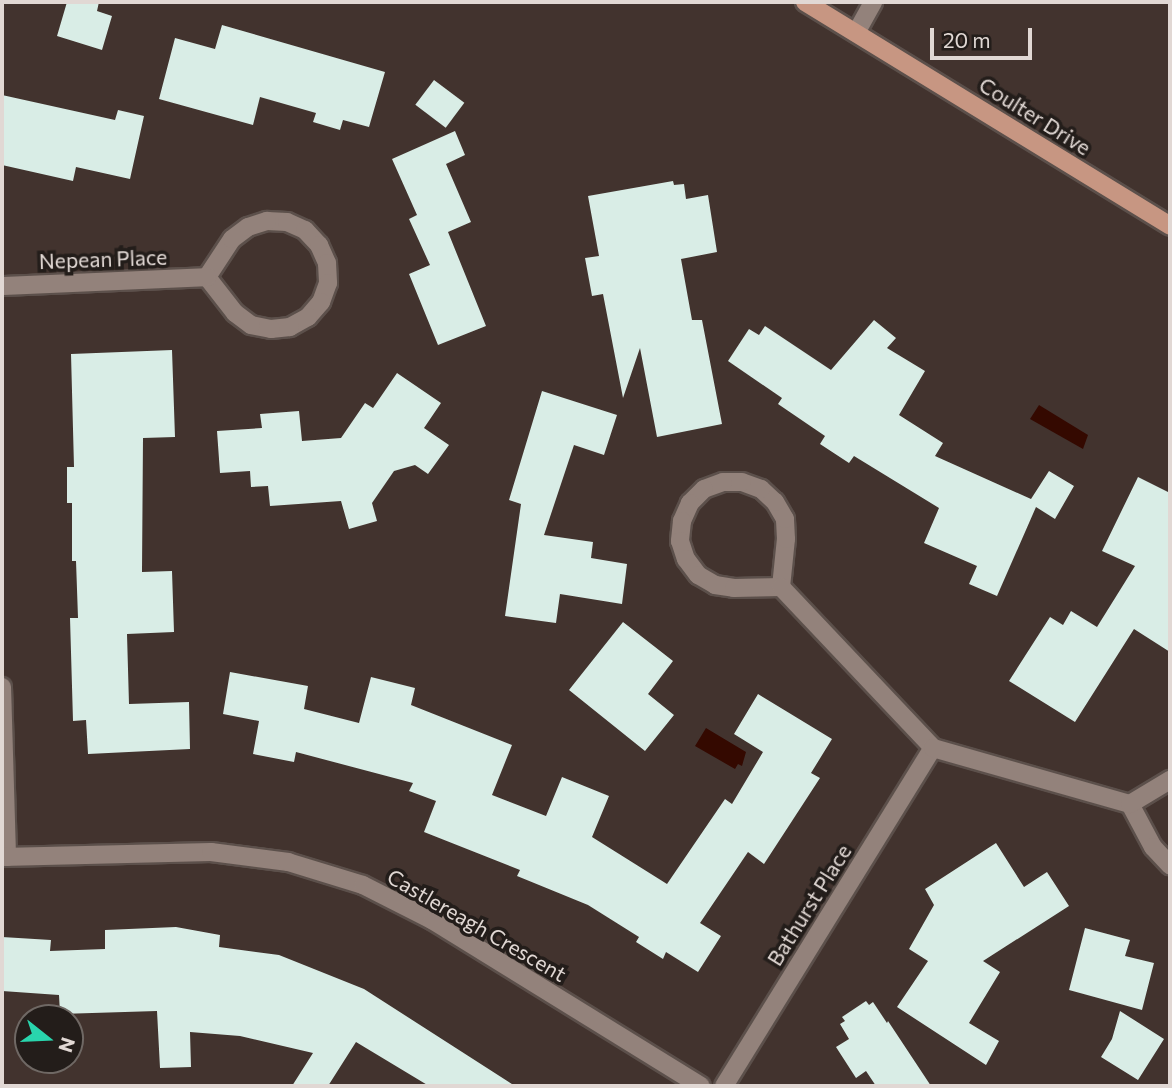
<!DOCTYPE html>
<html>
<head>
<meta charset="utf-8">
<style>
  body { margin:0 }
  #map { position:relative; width:1172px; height:1088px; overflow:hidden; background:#42332e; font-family:Commissioner,sans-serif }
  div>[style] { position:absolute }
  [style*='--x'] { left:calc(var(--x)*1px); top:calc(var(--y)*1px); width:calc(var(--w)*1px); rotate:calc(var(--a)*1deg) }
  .water>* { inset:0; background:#340900 }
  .building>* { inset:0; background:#d9ede6; transform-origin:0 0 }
  .roads { filter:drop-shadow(2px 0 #5c504b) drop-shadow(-2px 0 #5c504b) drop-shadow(0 2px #5c504b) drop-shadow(0 -2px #5c504b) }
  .minor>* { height:18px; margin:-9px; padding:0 9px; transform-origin:9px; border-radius:9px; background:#93827b }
  .major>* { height:18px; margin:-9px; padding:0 9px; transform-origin:9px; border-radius:9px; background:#c79682 }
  span { translate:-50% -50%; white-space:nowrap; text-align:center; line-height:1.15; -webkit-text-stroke:7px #231d1a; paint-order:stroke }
  .street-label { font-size:21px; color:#e1d8d4 }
  .frame { position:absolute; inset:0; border:4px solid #e1d8d4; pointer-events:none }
  .north { position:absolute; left:14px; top:1004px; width:70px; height:70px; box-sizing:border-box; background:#231d1a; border:2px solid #6f6864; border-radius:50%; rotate:108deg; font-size:19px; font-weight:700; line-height:28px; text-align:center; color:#e1d8d4 }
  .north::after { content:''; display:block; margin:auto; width:24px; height:32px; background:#29d5ad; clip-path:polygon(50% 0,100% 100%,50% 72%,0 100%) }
  .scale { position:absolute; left:930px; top:28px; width:102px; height:32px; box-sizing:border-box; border:4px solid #e1d8d4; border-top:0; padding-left:9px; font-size:21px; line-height:24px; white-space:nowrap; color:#e1d8d4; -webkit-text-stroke:5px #231d1a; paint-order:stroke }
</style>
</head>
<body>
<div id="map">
  <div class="water">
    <i style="clip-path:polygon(1039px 405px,1088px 435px,1083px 449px,1030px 419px)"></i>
    <i style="clip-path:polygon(706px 728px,746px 752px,742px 766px,738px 764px,735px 769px,695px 746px)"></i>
  </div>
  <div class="building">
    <i style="clip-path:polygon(67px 2px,99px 2px,97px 11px,112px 16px,102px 50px,57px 36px)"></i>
    <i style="clip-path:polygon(222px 25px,385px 72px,369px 127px,343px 120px,340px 130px,313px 122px,316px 113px,260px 97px,253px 125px,159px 99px,175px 38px,215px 49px)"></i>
    <i style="left:434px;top:80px;width:38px;height:31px;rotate:37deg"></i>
    <i style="clip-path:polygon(2px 95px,115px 120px,118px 110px,144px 116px,130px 179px,76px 167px,73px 181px,2px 165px)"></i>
    <i style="clip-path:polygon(455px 131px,465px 155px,446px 164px,471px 222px,448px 232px,486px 326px,438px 345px,409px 274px,430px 265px,409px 219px,417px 215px,392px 159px)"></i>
    <i style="clip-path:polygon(673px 181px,674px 185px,684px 184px,686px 199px,708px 195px,717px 252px,681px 259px,692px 320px,702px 320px,722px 424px,657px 437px,640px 348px,623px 398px,603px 294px,592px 296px,585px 258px,599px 256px,588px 196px)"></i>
    <i style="clip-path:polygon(874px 320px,896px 338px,887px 348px,925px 371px,899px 415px,943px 443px,935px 456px,1031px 499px,1049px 471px,1074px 486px,1055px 519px,1036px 507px,997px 596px,969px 584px,977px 566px,924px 543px,939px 508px,854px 456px,849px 463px,820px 444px,825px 436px,778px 404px,782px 398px,728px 361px,749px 329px,759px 335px,765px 326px,831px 370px)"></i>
    <i style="clip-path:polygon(172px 350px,175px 437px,143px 438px,142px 572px,172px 571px,174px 632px,127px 634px,129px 704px,189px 702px,190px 749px,88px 754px,86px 720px,73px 721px,70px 618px,78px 618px,76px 561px,72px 561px,72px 503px,67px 503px,67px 467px,74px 467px,71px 354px)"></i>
    <i style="clip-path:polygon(397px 373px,441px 403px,424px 428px,449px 445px,428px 474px,415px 465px,394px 471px,372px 503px,377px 521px,349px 529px,341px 501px,270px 506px,268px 486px,251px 487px,250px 471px,220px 473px,217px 431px,262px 428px,260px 414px,299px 411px,302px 441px,341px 438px,365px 403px,373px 408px)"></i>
    <i style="clip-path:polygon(542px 391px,617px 415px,604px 455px,574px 445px,544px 535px,593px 542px,591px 558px,627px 564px,622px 604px,560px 594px,556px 623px,505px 616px,521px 504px,509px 500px)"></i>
    <i style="clip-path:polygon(1138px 477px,1170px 493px,1170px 652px,1134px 629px,1075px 722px,1009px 681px,1050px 617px,1063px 625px,1071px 611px,1097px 627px,1135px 566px,1102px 551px)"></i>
    <i style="clip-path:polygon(623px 622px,673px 661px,648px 694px,674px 715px,645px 751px,569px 690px)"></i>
    <i style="clip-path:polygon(230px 672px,308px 686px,304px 709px,359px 723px,371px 677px,415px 688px,411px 705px,512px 745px,492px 795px,546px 816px,562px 777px,609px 796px,592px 837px,667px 884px,725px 799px,732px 804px,763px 752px,734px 734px,758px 694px,832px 739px,811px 773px,820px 778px,764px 864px,748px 852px,700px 923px,721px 936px,698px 972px,666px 952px,663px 959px,636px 942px,639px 937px,588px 905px,517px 876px,520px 870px,424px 832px,436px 801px,409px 791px,413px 783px,296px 752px,294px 762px,253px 754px,259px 721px,223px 714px)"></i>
    <i style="clip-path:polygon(996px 843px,1024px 887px,1047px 872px,1069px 906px,983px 961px,1000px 972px,969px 1023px,999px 1041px,986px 1065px,897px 1007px,928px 961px,909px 949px,934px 905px,925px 889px)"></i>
    <i style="clip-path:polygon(176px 927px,220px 935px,219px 947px,279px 955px,364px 989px,515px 1086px,429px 1086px,356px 1042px,328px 1086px,292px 1086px,313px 1053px,240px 1036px,190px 1032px,191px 1067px,160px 1068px,157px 1011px,60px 1014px,59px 995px,2px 991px,2px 937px,51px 940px,50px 951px,105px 949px,105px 930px)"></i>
    <i style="clip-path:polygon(1085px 928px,1130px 940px,1125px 956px,1154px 963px,1142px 1010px,1069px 990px)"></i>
    <i style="clip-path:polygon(866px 1001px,869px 1005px,873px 1002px,887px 1023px,888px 1021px,931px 1086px,876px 1086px,866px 1071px,856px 1078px,836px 1047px,849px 1039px,840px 1024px,845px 1021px,842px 1017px)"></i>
    <i style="clip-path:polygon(1120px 1011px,1164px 1039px,1138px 1080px,1101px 1057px,1112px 1039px)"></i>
  </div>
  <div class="roads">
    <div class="minor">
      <i style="--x:856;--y:33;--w:35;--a:-61"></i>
      <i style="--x:267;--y:221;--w:20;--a:3"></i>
      <i style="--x:287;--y:222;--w:20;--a:24"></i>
      <i style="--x:305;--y:230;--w:21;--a:47"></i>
      <i style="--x:319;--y:245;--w:20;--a:66"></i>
      <i style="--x:327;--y:263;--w:20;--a:87"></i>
      <i style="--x:328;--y:283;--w:20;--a:110"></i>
      <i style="--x:321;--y:302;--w:20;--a:131"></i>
      <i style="--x:308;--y:317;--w:21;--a:151"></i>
      <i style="--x:290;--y:327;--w:19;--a:174"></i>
      <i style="--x:271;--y:329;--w:20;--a:-169"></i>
      <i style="--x:251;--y:325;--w:20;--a:-143"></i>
      <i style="--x:235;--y:313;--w:46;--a:-127.9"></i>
      <i style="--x:207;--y:277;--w:45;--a:-56.7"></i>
      <i style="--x:232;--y:239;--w:20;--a:-37"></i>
      <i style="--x:248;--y:227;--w:20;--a:-18"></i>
      <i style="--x:2;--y:286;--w:205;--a:-2.5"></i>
      <i style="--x:781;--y:587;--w:48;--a:-84.1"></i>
      <i style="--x:786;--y:539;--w:20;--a:-93"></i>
      <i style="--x:785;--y:519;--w:20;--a:-120"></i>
      <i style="--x:775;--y:502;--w:19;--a:-137"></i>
      <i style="--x:761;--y:489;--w:20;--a:-160"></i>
      <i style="--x:742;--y:482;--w:19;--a:180"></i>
      <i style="--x:723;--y:482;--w:20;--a:160"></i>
      <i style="--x:704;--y:489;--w:20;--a:135"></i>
      <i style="--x:690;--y:503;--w:20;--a:114"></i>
      <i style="--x:682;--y:521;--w:20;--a:96"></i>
      <i style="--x:680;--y:541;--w:19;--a:72"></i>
      <i style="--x:686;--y:559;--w:20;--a:53"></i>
      <i style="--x:698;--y:575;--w:20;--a:30"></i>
      <i style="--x:715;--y:585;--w:19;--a:9"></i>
      <i style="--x:734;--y:588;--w:47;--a:-1.2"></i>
      <i style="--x:781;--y:587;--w:221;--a:46.6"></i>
      <i style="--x:2;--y:687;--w:170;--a:88.3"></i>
      <i style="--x:1130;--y:804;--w:49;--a:61.9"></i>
      <i style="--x:1153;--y:847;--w:25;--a:47"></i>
      <i style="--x:2;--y:857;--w:209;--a:-1.4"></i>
      <i style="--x:211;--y:852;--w:78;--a:7.4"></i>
      <i style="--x:288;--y:862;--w:78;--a:17"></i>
      <i style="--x:363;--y:885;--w:77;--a:26.9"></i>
      <i style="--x:432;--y:920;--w:316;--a:31.7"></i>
      <i style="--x:724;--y:1086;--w:397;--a:-58.3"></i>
      <i style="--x:933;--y:748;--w:205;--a:15.9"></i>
      <i style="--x:1130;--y:804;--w:47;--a:-31"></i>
    </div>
    <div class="major">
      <i style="--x:805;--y:2;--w:428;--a:31.5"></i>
    </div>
  </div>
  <div class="street-label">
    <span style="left:1035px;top:116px;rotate:32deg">Coulter Drive</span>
    <span style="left:103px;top:259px;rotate:-2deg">Nepean Place</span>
    <span style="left:809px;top:905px;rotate:-58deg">Bathurst Place</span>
    <span style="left:477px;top:925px;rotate:30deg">Castlereagh Crescent</span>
  </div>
  <div class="frame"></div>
  <div class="north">N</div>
  <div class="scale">20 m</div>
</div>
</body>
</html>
